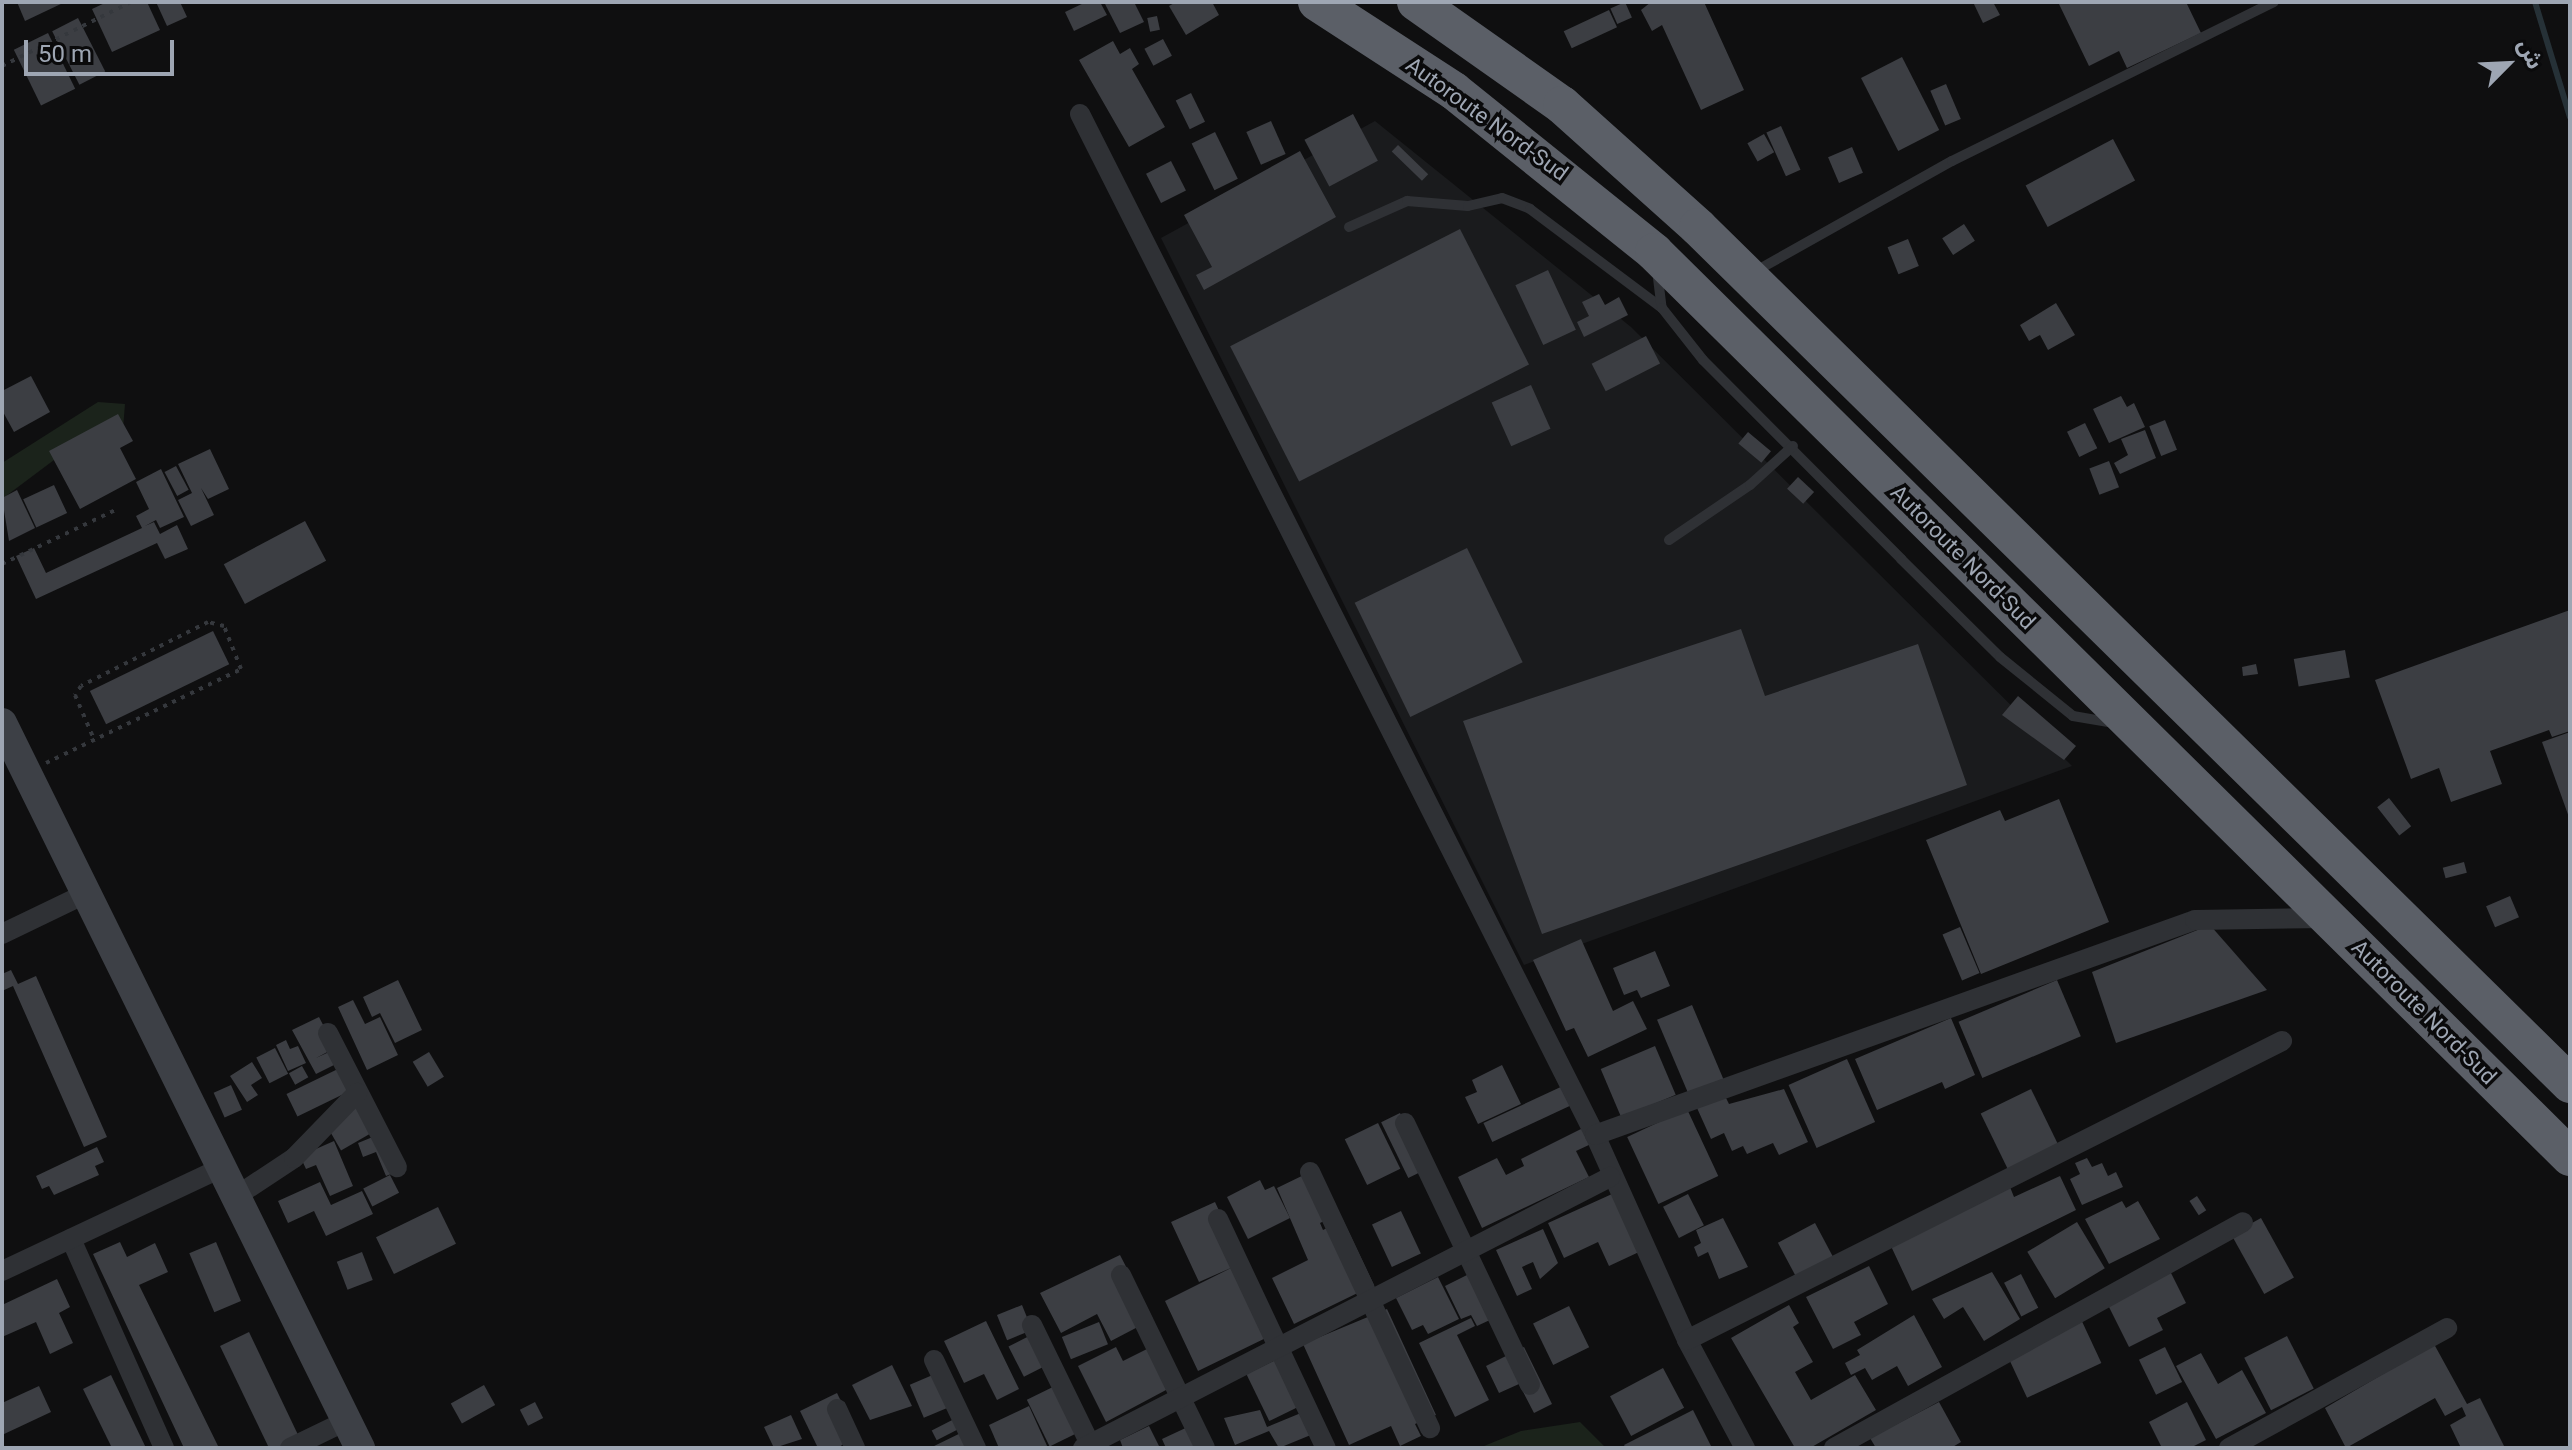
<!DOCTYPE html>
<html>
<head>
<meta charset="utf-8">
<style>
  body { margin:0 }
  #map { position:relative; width:2572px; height:1450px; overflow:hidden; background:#0f0f10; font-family:Roboto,"Noto Sans Arabic",sans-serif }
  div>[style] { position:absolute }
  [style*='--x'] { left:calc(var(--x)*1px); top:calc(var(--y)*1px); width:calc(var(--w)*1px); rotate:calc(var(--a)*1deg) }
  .built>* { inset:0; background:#1a1b1d }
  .green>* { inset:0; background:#1b231b }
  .stream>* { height:6px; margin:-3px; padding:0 3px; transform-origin:3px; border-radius:3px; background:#263137 }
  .building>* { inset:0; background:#3c3e43; transform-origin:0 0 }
  .path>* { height:4px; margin-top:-2px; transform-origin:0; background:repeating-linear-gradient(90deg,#35383d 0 4px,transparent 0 10px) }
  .lane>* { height:10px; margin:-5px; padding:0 5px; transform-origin:5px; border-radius:5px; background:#2f3135 }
  .street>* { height:20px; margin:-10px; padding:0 10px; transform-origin:10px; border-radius:10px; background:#2f3135 }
  .secondary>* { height:30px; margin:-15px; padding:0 15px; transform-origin:15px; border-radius:15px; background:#3d4046 }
  .highway>* { height:38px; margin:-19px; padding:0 19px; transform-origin:19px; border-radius:19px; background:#5b5f67 }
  span { translate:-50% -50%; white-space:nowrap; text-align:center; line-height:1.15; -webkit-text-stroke:7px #0a0a0b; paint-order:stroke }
  .street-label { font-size:22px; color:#9ea6b3 }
  .frame { position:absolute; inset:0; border:4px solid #9ea6b3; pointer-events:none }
  .north { position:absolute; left:2468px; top:24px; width:80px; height:80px; -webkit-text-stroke:6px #0a0a0b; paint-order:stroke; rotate:66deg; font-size:22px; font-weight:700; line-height:32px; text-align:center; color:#9ea6b3 }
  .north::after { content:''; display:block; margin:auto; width:28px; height:36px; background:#9ea6b3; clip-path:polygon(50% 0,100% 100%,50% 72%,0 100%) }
  .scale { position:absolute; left:24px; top:40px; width:150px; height:36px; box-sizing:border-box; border:4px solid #9ea6b3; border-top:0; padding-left:10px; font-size:24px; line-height:28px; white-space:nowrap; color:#9ea6b3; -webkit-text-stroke:6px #0a0a0b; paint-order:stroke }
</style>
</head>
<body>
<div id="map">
  <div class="built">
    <i style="clip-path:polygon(1375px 121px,1631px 327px,2072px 766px,1524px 965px,1161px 238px)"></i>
  </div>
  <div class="green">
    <i style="clip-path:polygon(98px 402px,125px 404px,123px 429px,54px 460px,2px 499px,2px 463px)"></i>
    <i style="clip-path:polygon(1580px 1422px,1606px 1448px,1479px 1448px,1521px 1431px)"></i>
  </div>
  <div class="stream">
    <i style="--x:2535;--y:2;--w:120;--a:73.1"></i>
  </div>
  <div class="building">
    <i style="clip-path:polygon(17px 2px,65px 2px,25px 21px)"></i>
    <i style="clip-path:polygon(107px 2px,147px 2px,160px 30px,112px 52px,92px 9px)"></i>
    <i style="clip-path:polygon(156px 2px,180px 2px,187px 17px,167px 26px)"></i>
    <i style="clip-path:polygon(1086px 2px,1100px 2px,1107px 15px,1074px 31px,1065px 12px)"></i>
    <i style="clip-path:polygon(1104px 2px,1134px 2px,1144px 22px,1120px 33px)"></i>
    <i style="clip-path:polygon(1176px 2px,1212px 2px,1219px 15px,1186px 35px,1169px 6px)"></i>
    <i style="left:1625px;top:2px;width:17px;height:16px;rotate:66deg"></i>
    <i style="clip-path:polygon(1651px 2px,1704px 2px,1744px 90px,1701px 110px,1662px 25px,1652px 31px,1641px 10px)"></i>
    <i style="clip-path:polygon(1973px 2px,1993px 2px,2000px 15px,1983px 23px)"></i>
    <i style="clip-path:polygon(2058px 2px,2186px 2px,2201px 33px,2127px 68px,2119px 51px,2089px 66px)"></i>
    <i style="left:1609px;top:10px;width:19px;height:50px;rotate:65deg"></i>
    <i style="left:1157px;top:16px;width:14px;height:10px;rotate:78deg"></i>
    <i style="left:78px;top:18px;width:60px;height:29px;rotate:63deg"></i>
    <i style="left:48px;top:33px;width:62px;height:38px;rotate:64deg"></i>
    <i style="left:1163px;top:39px;width:19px;height:21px;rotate:62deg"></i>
    <i style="clip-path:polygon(1113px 41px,1120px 54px,1130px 48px,1139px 64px,1132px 69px,1165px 127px,1129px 147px,1079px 60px)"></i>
    <i style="left:1902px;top:57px;width:82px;height:46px;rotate:63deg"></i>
    <i style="left:1946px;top:84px;width:38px;height:17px;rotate:67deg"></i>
    <i style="left:1191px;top:93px;width:32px;height:17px;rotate:64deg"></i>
    <i style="left:1353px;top:114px;width:53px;height:55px;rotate:62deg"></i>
    <i style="left:1271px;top:121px;width:36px;height:27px;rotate:66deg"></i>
    <i style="left:1781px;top:126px;width:48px;height:16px;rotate:66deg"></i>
    <i style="left:1215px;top:132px;width:52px;height:26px;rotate:64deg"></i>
    <i style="left:1764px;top:134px;width:21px;height:19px;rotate:61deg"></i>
    <i style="left:2113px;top:139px;width:47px;height:99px;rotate:62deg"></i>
    <i style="left:1398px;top:145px;width:42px;height:9px;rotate:44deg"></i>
    <i style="left:1852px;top:147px;width:28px;height:26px;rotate:67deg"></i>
    <i style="clip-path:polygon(1300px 151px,1336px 217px,1204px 290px,1196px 275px,1212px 267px,1184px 215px)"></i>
    <i style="left:1171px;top:161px;width:33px;height:28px;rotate:63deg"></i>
    <i style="left:1964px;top:224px;width:20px;height:26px;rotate:57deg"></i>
    <i style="left:1460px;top:229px;width:152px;height:258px;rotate:63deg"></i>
    <i style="left:1908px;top:239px;width:29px;height:22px;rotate:68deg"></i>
    <i style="left:1548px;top:270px;width:66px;height:36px;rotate:65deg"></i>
    <i style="clip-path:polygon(1599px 294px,1605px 305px,1619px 297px,1628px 315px,1584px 337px,1577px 322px,1589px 316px,1582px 302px)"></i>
    <i style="clip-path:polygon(2056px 303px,2075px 335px,2048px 350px,2040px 335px,2029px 341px,2020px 325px)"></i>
    <i style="left:1646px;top:336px;width:31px;height:61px;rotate:63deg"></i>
    <i style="clip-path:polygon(31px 376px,50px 412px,14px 432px,2px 410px,2px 391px)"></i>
    <i style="left:1531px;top:385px;width:48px;height:43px;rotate:66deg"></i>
    <i style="clip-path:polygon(2121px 396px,2127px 407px,2134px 403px,2145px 427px,2109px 443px,2093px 409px)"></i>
    <i style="clip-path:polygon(118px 414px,133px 441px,120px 448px,136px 479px,80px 509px,49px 451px)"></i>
    <i style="left:2165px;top:420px;width:32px;height:17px;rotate:68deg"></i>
    <i style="left:2085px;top:423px;width:28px;height:20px;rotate:64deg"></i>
    <i style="clip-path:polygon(2145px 430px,2156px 458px,2120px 474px,2114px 463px,2128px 455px,2121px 439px)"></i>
    <i style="left:1748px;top:432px;width:30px;height:15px;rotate:40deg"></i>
    <i style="clip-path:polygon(210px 449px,229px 489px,208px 499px,201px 488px,214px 515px,191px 526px,178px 500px,192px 493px,178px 464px)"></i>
    <i style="left:2109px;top:461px;width:28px;height:21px;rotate:69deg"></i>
    <i style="left:176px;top:466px;width:27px;height:13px;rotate:62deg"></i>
    <i style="clip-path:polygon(161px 469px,184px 517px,160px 528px,156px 520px,145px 526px,154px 522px,160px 534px,177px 525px,188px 549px,165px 559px,157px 543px,36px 599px,16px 556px,34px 548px,46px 573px,142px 528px,136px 516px,149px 509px,136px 482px)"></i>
    <i style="left:1798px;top:477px;width:22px;height:16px;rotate:43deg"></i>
    <i style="left:54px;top:485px;width:31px;height:34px;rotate:65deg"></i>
    <i style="clip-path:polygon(17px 490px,35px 528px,9px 541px,2px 498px)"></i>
    <i style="left:305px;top:521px;width:45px;height:92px;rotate:62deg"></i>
    <i style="left:1467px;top:548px;width:127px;height:125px;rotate:64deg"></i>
    <i style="clip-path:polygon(2570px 610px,2570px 731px,2552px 737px,2549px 730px,2490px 751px,2502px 784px,2451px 802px,2439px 768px,2411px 779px,2375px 680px)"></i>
    <i style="clip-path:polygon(1741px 629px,1765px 696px,1918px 644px,1967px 785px,1542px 934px,1463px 721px)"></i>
    <i style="left:213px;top:631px;width:37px;height:137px;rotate:64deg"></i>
    <i style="left:2345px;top:650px;width:28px;height:52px;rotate:80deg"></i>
    <i style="clip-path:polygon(2256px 664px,2258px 674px,2243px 676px,2242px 667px)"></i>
    <i style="clip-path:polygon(2018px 696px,2076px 746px,2064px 760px,2002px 715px)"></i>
    <i style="clip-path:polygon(2570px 732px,2570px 820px,2542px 742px)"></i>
    <i style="left:2389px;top:798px;width:36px;height:15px;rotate:52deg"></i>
    <i style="clip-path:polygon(2059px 799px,2109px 922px,1981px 974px,1926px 840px,2000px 810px,2005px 821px)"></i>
    <i style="left:2464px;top:862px;width:11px;height:22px;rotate:75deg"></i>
    <i style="left:2510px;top:896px;width:23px;height:26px;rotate:67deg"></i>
    <i style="clip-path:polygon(2210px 925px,2267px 990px,2116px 1043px,2092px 972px)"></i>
    <i style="left:1960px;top:927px;width:50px;height:19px;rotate:67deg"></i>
    <i style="clip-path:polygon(1581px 939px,1613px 1011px,1633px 1001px,1647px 1029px,1588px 1057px,1574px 1028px,1566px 1031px,1533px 960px)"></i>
    <i style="clip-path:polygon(1655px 951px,1670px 986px,1641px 998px,1637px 990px,1624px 995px,1613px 968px)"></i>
    <i style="clip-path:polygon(11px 970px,18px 984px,36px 976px,107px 1137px,84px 1147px,13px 986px,2px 991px,2px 974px)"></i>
    <i style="clip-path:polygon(398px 980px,422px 1030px,395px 1043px,380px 1013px,372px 1017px,363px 997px)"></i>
    <i style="left:2057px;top:980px;width:61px;height:107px;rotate:67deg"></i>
    <i style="clip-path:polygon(353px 1000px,365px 1024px,380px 1017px,398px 1055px,367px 1070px,338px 1007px)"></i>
    <i style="left:1692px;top:1005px;width:80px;height:38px;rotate:67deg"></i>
    <i style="clip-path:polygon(319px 1017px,335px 1048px,316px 1058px,340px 1047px,346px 1059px,316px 1074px,292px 1030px)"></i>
    <i style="clip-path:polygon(1951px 1018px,1975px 1075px,1945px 1089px,1942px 1082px,1877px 1110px,1855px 1059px)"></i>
    <i style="clip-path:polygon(286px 1040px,290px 1049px,298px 1046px,306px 1063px,288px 1071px,276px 1045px)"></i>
    <i style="left:1655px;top:1046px;width:53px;height:59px;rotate:67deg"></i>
    <i style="left:275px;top:1048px;width:29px;height:21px;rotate:63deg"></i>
    <i style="left:429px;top:1052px;width:29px;height:19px;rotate:59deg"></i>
    <i style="left:1847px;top:1059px;width:69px;height:64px;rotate:66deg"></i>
    <i style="clip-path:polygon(252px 1062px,262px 1078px,251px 1085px,258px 1095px,247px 1102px,230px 1076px)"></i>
    <i style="clip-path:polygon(1502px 1065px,1521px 1104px,1478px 1124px,1465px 1097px,1477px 1092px,1472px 1080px)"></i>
    <i style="left:302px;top:1066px;width:13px;height:15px;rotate:61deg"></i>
    <i style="left:344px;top:1066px;width:25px;height:64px;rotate:64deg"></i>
    <i style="left:231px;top:1085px;width:27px;height:19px;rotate:66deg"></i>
    <i style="left:1565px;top:1085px;width:21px;height:90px;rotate:65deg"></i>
    <i style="clip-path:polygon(1784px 1089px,1808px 1142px,1779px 1155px,1773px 1143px,1747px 1154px,1743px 1146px,1732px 1151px,1724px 1133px,1711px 1139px,1697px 1108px,1725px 1096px,1729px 1104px)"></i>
    <i style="left:2031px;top:1089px;width:66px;height:56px;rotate:64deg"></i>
    <i style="left:365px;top:1102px;width:30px;height:45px;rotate:60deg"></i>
    <i style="left:1687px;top:1109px;width:74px;height:66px;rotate:65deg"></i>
    <i style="left:1400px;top:1113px;width:62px;height:21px;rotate:64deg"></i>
    <i style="left:1378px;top:1123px;width:51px;height:37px;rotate:64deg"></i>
    <i style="clip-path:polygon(1583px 1128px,1591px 1144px,1576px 1151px,1589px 1177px,1482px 1228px,1458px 1177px,1497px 1158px,1506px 1175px,1524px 1166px,1521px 1159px)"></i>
    <i style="clip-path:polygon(385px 1132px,401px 1170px,386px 1176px,376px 1152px,363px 1157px,358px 1143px)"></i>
    <i style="clip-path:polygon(334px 1141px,353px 1186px,330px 1196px,316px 1165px,306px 1169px,300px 1156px)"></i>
    <i style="clip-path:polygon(97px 1147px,104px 1162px,95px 1166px,99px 1175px,54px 1195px,49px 1186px,42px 1189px,36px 1176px)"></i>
    <i style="clip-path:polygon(2087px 1158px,2092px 1167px,2102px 1163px,2108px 1176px,2116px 1172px,2123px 1187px,2082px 1205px,2070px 1179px,2080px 1174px,2075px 1163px)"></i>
    <i style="clip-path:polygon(1312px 1171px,1334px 1216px,1320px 1223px,1323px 1230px,1343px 1220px,1374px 1285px,1294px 1324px,1272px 1278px,1308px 1260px,1277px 1188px)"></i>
    <i style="left:390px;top:1175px;width:20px;height:30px;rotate:63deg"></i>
    <i style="clip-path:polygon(2060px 1176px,2076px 1210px,1912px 1291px,1890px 1244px,2010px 1187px,2014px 1197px)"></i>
    <i style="clip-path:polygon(1260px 1180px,1265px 1190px,1274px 1186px,1290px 1218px,1248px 1239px,1227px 1197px)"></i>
    <i style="clip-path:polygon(320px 1182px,331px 1205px,362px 1191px,373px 1214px,326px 1236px,314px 1211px,288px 1223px,278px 1201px)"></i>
    <i style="clip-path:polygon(1612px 1194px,1639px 1252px,1609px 1266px,1598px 1242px,1564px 1258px,1548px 1223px)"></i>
    <i style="left:1688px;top:1194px;width:35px;height:28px;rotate:63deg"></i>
    <i style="left:2197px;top:1196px;width:17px;height:9px;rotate:57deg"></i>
    <i style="clip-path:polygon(2122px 1201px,2126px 1208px,2138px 1201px,2160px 1239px,2109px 1264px,2085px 1219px)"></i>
    <i style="clip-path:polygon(1215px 1202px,1276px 1333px,1198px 1371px,1165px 1301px,1233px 1267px,1199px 1282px,1171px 1222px)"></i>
    <i style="left:438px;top:1207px;width:41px;height:69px;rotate:64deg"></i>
    <i style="left:1401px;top:1211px;width:47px;height:32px;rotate:65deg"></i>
    <i style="clip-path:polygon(1723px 1218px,1748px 1267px,1719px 1279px,1708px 1252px,1698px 1257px,1694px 1247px,1701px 1243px,1696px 1230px)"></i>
    <i style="left:2261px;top:1218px;width:68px;height:34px;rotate:61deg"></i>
    <i style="left:2077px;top:1222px;width:54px;height:58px;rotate:59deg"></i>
    <i style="left:1815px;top:1223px;width:38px;height:42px;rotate:62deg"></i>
    <i style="clip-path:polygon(1543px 1229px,1558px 1263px,1540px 1279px,1533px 1262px,1522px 1267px,1532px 1289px,1517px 1296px,1496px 1250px)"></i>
    <i style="clip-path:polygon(120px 1242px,127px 1257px,155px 1243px,168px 1272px,139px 1285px,219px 1448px,184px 1448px,93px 1254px)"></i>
    <i style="left:216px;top:1242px;width:64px;height:29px;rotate:67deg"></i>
    <i style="left:362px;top:1252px;width:30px;height:27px;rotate:69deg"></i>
    <i style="clip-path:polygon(1120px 1255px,1153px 1319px,1111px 1341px,1097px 1314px,1061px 1333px,1040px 1293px)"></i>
    <i style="clip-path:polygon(1869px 1266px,1888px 1304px,1854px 1322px,1861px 1335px,1833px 1349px,1806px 1297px)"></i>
    <i style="clip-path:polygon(2168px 1267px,2186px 1303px,2157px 1318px,2163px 1330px,2129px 1347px,2105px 1299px)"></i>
    <i style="clip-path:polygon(1992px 1272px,2020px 1319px,1984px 1341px,1963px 1307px,1944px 1319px,1932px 1299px)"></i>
    <i style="left:2021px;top:1274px;width:38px;height:19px;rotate:63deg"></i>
    <i style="clip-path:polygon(1467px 1275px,1492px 1319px,1477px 1326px,1471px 1315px,1461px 1319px,1445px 1286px)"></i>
    <i style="clip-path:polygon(1438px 1277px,1459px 1319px,1428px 1334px,1423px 1325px,1412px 1330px,1396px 1298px)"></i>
    <i style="clip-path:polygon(57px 1279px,70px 1307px,59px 1313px,73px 1343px,50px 1354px,36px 1322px,2px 1337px,2px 1305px)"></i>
    <i style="left:1022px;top:1305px;width:27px;height:27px;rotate:68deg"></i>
    <i style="clip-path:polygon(1789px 1305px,1799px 1323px,1793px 1327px,1813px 1362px,1795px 1372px,1811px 1400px,1855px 1375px,1876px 1410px,1810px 1448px,1795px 1448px,1731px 1338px)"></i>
    <i style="left:1569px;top:1306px;width:46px;height:40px;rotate:64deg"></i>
    <i style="clip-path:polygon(1387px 1309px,1436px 1415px,1415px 1424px,1421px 1436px,1400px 1446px,1391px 1426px,1349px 1445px,1303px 1344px)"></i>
    <i style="clip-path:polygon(1914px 1315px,1942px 1367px,1908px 1386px,1897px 1366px,1872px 1380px,1865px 1368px,1851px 1375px,1845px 1363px,1860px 1355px,1857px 1350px)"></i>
    <i style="left:2079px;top:1315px;width:53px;height:82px;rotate:65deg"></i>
    <i style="clip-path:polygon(1471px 1318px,1475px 1326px,1457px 1335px,1489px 1400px,1455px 1417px,1419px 1343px)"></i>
    <i style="clip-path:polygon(986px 1321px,1019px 1389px,997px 1400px,984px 1374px,964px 1383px,944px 1341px)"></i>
    <i style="left:1099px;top:1322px;width:24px;height:40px;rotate:68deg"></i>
    <i style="clip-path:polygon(249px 1332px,300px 1439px,282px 1448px,269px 1448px,220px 1346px)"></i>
    <i style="left:1037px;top:1332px;width:34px;height:32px;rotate:63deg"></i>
    <i style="left:2287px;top:1336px;width:59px;height:48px;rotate:63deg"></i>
    <i style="clip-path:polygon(1161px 1342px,1181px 1382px,1106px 1422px,1078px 1366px,1116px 1347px,1123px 1361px)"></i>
    <i style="clip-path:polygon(2434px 1344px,2467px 1404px,2480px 1398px,2505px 1448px,2461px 1448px,2450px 1425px,2466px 1416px,2462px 1407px,2445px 1416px,2435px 1398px,2346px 1448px,2325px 1408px)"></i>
    <i style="clip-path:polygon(1524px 1347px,1552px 1404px,1534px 1413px,1519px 1384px,1499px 1393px,1486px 1366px)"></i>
    <i style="left:2165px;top:1347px;width:39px;height:29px;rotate:64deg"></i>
    <i style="clip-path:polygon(2201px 1353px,2218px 1384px,2242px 1370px,2266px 1413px,2216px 1439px,2176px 1366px)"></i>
    <i style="left:1286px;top:1355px;width:52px;height:44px;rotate:64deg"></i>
    <i style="clip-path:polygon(892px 1365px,912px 1406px,870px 1420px,852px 1385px)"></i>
    <i style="left:1663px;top:1368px;width:45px;height:60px;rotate:62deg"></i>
    <i style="left:942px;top:1371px;width:36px;height:35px;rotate:67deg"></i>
    <i style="clip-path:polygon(111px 1375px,146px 1448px,112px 1448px,83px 1389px)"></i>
    <i style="left:1061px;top:1383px;width:52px;height:38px;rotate:64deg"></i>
    <i style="left:484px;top:1385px;width:23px;height:38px;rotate:61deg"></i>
    <i style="clip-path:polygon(39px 1386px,51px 1412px,2px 1435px,2px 1403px)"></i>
    <i style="clip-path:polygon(837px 1393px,857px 1434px,838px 1448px,818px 1448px,800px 1411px)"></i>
    <i style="left:535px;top:1402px;width:18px;height:17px;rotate:63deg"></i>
    <i style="clip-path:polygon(1939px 1402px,1961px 1442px,1951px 1448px,1876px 1448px,1870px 1438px)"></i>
    <i style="clip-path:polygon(2187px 1402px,2206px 1440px,2190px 1448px,2162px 1448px,2149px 1422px)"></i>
    <i style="clip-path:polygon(1029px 1406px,1048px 1448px,999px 1448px,989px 1425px)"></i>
    <i style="clip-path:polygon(1313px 1408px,1323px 1430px,1279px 1448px,1269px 1431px,1235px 1445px,1224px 1418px,1260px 1410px,1267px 1427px)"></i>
    <i style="clip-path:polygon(1693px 1410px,1712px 1448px,1626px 1448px,1624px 1445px)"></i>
    <i style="clip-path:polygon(791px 1415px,802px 1439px,774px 1448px,764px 1427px)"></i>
    <i style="left:962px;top:1415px;width:11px;height:34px;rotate:63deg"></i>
    <i style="clip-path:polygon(1192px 1425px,1203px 1448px,1166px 1448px,1162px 1439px)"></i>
    <i style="clip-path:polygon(1149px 1426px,1160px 1448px,1123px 1448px,1120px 1440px)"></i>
    <i style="clip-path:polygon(971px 1428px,981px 1448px,930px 1448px)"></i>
  </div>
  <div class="path">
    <i style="--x:2;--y:66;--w:144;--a:-26.4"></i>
    <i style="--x:2;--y:564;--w:125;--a:-25.5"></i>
    <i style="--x:46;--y:763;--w:216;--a:-25.7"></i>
    <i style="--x:241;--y:669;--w:46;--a:-111.6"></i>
    <i style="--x:224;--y:626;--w:16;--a:-166"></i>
    <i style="--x:208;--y:622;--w:142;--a:153.3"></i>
    <i style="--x:81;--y:686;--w:11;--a:124"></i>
    <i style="--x:75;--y:695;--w:46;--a:66.8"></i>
  </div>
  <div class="lane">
    <i style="--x:1349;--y:227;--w:64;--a:-24.1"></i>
    <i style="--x:1407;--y:201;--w:61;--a:4.7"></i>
    <i style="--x:1468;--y:206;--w:35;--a:-13"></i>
    <i style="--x:1502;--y:198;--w:30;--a:21"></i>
    <i style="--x:1530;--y:209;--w:165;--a:36.9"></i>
    <i style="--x:1657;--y:270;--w:38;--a:83"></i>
    <i style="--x:1662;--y:308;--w:66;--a:51.7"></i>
    <i style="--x:1703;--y:360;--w:281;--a:45.1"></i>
    <i style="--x:1901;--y:559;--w:139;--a:44.7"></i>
    <i style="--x:2000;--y:657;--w:94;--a:38.9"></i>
    <i style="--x:2073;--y:716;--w:42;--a:9.7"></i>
    <i style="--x:1754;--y:272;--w:227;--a:-29.3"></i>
    <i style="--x:1952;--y:161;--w:359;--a:-26.3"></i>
    <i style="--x:1669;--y:540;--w:98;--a:-34.2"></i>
    <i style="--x:1750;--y:485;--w:58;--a:-42.2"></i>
  </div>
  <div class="street">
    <i style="--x:1080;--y:114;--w:1144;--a:63.23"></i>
    <i style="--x:1595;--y:1135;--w:225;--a:65.8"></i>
    <i style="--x:1687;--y:1340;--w:123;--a:61.8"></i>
    <i style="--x:2;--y:934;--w:92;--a:-25.7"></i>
    <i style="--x:328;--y:1033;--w:151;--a:62.8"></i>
    <i style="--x:1405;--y:1123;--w:290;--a:64.5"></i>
    <i style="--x:1595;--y:1135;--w:637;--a:-19.71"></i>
    <i style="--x:2195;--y:920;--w:133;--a:-0.9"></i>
    <i style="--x:1310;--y:1172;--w:283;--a:64.9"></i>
    <i style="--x:235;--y:1197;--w:71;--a:-33.5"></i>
    <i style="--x:294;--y:1158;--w:91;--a:-45.9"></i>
    <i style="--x:1218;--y:1219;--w:253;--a:64.8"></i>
    <i style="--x:71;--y:1239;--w:229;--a:66"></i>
    <i style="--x:2;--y:1271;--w:242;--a:-25.2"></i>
    <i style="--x:1121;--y:1275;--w:192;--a:64.1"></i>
    <i style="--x:1032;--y:1325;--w:137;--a:64"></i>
    <i style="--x:1687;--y:1340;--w:666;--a:-26.68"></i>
    <i style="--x:934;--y:1360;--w:98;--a:64.5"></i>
    <i style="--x:837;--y:1409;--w:43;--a:65.2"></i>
    <i style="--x:290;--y:1448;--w:62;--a:-25.7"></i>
    <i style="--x:1083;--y:1448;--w:593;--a:-27.21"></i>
    <i style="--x:1834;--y:1448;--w:467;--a:-28.9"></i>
    <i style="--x:2229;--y:1448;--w:249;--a:-28.8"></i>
  </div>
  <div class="secondary">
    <i style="--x:2;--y:723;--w:809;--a:63.72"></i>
  </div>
  <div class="highway">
    <i style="--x:1317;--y:2;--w:163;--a:33"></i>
    <i style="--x:1454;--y:91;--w:257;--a:38.8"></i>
    <i style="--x:1654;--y:252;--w:1288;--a:44.65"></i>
    <i style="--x:1416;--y:2;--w:179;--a:35.2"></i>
    <i style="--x:1562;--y:105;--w:183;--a:41.9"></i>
    <i style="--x:1698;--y:227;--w:1223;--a:44.5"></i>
  </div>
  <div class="street-label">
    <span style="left:1487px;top:119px;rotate:36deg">Autoroute Nord-Sud</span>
    <span style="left:1963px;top:557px;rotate:45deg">Autoroute Nord-Sud</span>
    <span style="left:2424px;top:1012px;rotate:45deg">Autoroute Nord-Sud</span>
  </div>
  <div class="frame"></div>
  <div class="north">ش</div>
  <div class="scale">50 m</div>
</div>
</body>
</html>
